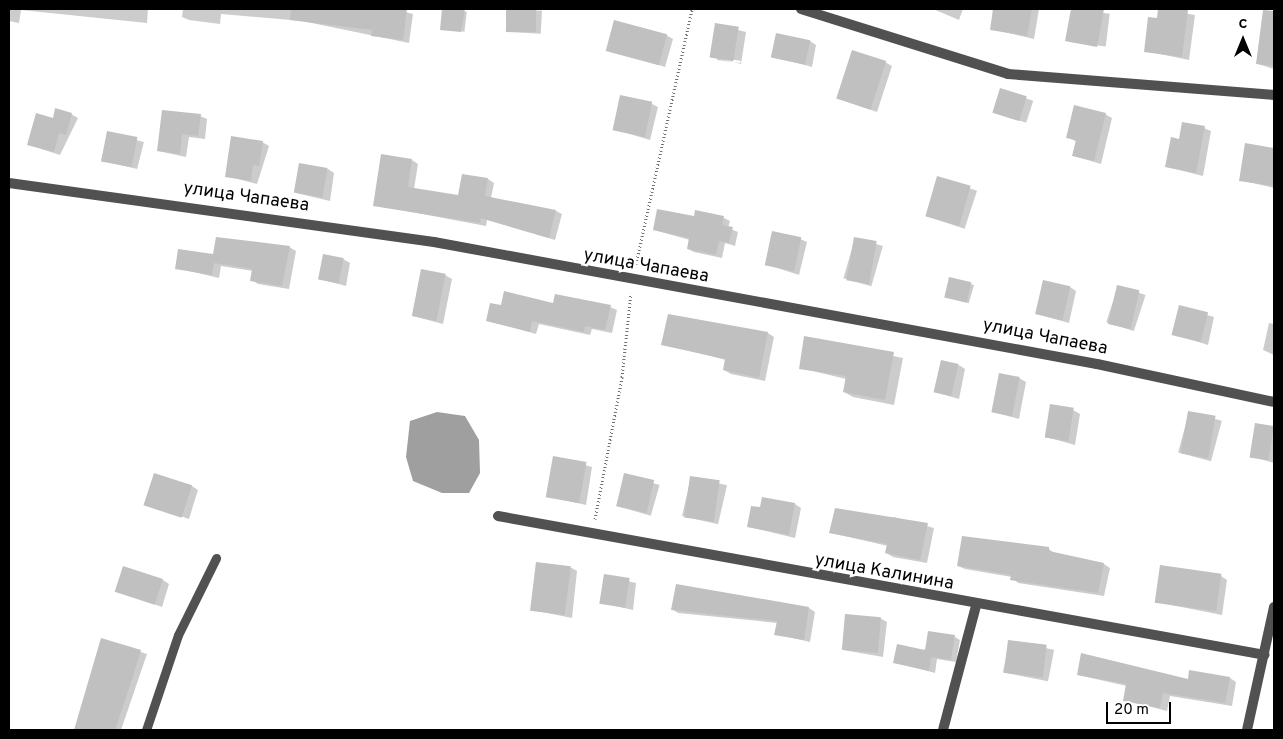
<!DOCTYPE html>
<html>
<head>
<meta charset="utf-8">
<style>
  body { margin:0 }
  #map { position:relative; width:1283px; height:739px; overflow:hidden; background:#fff; font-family:Overpass,sans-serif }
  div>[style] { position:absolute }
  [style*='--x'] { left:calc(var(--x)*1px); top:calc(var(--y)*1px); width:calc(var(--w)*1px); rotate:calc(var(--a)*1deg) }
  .water>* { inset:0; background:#9f9f9f }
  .shadow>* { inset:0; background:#0003; transform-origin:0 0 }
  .building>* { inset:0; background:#c0c0c0; transform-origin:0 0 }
  .path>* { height:3px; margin-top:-1.5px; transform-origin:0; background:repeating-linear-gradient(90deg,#737373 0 1px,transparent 0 3.5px) }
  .service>* { height:9px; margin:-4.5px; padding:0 4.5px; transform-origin:4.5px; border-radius:4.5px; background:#515151 }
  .minor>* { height:10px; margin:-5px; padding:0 5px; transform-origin:5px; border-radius:5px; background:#515151 }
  span { translate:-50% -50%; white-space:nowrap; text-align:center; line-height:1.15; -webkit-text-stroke:5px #fff; paint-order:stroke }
  .street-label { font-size:18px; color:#000 }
  .frame { position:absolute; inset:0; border:10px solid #000; pointer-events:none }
  .north { position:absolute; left:1218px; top:15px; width:50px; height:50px; -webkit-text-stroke:4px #fff; paint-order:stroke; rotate:0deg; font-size:14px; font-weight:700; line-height:20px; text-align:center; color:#000 }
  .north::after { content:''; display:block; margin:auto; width:18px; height:22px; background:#000; clip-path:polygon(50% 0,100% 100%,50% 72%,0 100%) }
  .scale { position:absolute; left:1106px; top:702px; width:65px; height:22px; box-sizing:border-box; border:2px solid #000; border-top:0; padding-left:6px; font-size:15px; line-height:18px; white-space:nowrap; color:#000; -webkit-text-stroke:4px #fff; paint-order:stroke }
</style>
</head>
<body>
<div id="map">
  <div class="water">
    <i style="clip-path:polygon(437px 412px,465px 416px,479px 440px,480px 473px,469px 493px,442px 493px,413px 481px,406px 457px,410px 421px)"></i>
  </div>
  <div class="shadow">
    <i style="clip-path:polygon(9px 9px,148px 9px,147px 23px,21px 10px,19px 23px,9px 21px)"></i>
    <i style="clip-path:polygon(183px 9px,394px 9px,413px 14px,409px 43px,302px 21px,221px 14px,220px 24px,189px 20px,182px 17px)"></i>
    <i style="left:444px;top:9px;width:23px;height:20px;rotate:7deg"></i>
    <i style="left:507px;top:9px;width:35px;height:23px;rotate:3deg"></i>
    <i style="clip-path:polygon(933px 9px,963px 9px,959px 20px)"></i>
    <i style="clip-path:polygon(995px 9px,1039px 9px,1034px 39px,991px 29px)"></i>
    <i style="left:1072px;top:9px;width:38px;height:33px;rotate:7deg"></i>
    <i style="clip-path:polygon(1160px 9px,1195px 15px,1189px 60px,1145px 51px)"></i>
    <i style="clip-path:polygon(evenodd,716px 24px,746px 32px,741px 64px,712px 57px,716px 24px,717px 57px,741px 61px,740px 63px,717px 60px,717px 57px)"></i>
    <i style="clip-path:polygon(1262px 26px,1274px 28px,1274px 69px,1258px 64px)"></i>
    <i style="clip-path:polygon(666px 35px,673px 39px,665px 67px,630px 56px)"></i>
    <i style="clip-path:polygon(810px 41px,816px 45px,812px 67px,772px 56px)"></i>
    <i style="clip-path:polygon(885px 62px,892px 66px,877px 112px,837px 98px)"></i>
    <i style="left:1000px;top:90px;width:35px;height:23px;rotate:18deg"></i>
    <i style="clip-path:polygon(652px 104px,658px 107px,650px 140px,613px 129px)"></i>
    <i style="clip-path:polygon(71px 114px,78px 118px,60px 155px,29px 145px,54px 119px)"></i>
    <i style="clip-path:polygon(1105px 114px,1112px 118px,1101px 164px,1074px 156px,1077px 142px,1067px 137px)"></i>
    <i style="clip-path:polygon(200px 116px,207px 119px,205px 139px,189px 137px,186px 157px,158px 151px)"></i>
    <i style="clip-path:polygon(1204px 128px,1211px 131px,1203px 176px,1167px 167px,1180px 140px)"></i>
    <i style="left:108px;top:133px;width:37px;height:28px;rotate:14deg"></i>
    <i style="clip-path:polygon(262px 142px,269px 146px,257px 184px,226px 176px)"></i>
    <i style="clip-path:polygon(1246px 145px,1274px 149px,1274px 188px,1240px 180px)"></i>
    <i style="clip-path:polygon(412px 160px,418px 164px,414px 189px,459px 196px,488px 179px,494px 183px,491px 198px,556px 211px,562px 214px,555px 240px,487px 220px,486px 226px,374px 205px)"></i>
    <i style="clip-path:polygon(328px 169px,334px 173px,330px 201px,296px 193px)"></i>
    <i style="left:938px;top:178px;width:41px;height:40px;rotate:18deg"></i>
    <i style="clip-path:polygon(696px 212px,724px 218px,730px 221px,728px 228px,738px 232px,735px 246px,725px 243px,722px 258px,694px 252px,688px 249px,690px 240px,654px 230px,695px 218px)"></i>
    <i style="left:855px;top:238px;width:29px;height:42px;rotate:16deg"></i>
    <i style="clip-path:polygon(800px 239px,807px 242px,799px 275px,765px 264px)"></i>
    <i style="clip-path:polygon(289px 247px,296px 251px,289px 289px,258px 284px,252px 280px,253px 271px,221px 266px,219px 278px,176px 268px,214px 256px)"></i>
    <i style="clip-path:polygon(343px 259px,350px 263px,346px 286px,320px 279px)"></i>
    <i style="clip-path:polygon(445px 275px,452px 279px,443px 324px,413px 316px)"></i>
    <i style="left:950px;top:278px;width:25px;height:19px;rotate:16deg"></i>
    <i style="left:1118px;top:286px;width:29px;height:38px;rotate:18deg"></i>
    <i style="clip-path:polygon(1070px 287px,1076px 291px,1069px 323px,1037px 314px)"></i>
    <i style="clip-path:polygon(554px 304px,610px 307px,617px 310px,612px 333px,592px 329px,590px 335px,539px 324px,536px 334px,487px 320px,502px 306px)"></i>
    <i style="clip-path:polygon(1180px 307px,1214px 317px,1208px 345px,1174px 334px)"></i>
    <i style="clip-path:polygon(1269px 323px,1274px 324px,1274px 355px,1263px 350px)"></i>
    <i style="clip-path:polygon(768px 333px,774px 337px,765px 381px,731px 374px,724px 370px,726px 360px,663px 344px)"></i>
    <i style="clip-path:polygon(805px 338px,903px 358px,894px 405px,853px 397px,844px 392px,846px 379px,800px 368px)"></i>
    <i style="clip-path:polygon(959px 365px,965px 369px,959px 399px,935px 392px)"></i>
    <i style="clip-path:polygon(1019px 378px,1026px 382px,1019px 419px,993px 412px)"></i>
    <i style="clip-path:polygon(1073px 410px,1080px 414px,1075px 445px,1046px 437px)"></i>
    <i style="left:1189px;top:412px;width:34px;height:42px;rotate:15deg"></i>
    <i style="clip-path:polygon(1256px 424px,1274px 427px,1274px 463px,1251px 456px)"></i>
    <i style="clip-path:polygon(554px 457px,592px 467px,586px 505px,547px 496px)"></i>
    <i style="left:625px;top:475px;width:36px;height:32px;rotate:16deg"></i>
    <i style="left:691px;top:477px;width:37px;height:40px;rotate:13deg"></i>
    <i style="clip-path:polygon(192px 486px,198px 490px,189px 519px,145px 504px)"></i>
    <i style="clip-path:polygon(795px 504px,801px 508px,795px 538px,749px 527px,761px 509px)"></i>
    <i style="clip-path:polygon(894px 517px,934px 528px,927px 563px,893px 557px,886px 553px,888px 546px,831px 533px)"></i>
    <i style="clip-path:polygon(963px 537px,1049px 549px,1055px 554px,1104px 564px,1110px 568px,1104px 596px,1018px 583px,1012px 577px,965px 569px,958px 566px)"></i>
    <i style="clip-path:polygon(570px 567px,577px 571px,572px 618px,532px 610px)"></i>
    <i style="clip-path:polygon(605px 576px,636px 583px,633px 610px,602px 603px)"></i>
    <i style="clip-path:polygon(1221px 576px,1227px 580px,1222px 615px,1156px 602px)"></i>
    <i style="clip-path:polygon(163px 580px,169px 584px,162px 607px,117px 591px)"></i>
    <i style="clip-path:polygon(677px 585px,809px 608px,815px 612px,810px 642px,776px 634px,778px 623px,678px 613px,672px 609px)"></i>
    <i style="clip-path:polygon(880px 618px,887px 622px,883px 657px,843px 650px)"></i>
    <i style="clip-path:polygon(955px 637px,960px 640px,956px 662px,937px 659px,935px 673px,894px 662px)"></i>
    <i style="clip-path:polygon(102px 639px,147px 654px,121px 730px,75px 730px)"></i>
    <i style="left:1009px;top:641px;width:46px;height:32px;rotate:11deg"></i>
    <i style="clip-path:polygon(1078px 675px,1189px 681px,1230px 678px,1236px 682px,1232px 706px,1170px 696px,1167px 711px,1124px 700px,1127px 686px)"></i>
  </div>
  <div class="building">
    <i style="clip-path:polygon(291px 9px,407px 9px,403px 40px,371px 36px,372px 30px,290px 20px)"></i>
    <i style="clip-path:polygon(442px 9px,465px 9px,461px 32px,440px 30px)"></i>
    <i style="left:506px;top:9px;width:30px;height:23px"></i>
    <i style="clip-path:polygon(993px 9px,1032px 9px,1027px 36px,990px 30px)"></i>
    <i style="clip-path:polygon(1071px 9px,1104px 9px,1097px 47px,1065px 41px)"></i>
    <i style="clip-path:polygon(1158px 9px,1188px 10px,1182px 57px,1144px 52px,1148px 17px,1157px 18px)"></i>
    <i style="clip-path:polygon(1263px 10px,1274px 11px,1274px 66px,1256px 64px)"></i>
    <i style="left:614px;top:20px;width:55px;height:32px;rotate:15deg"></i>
    <i style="left:715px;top:23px;width:24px;height:35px;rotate:9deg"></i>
    <i style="left:776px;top:33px;width:35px;height:25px;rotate:12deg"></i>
    <i style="left:852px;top:50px;width:36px;height:51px;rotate:18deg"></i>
    <i style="left:1000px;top:88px;width:28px;height:26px;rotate:17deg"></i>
    <i style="left:620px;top:95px;width:33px;height:36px;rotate:12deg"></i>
    <i style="clip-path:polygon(1074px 105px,1106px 113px,1094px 161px,1072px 156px,1076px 140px,1066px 138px)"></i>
    <i style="clip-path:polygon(55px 108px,72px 113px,66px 135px,59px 133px,54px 152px,27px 145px,36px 113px,53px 118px)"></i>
    <i style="clip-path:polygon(162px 110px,201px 114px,198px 136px,182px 134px,180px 154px,157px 151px)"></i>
    <i style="clip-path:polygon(1182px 122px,1205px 126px,1196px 173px,1165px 167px,1171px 137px,1179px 139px)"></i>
    <i style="left:107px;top:131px;width:31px;height:31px;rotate:11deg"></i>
    <i style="clip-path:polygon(231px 136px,263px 141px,259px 166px,253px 165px,251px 181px,225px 177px)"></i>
    <i style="clip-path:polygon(1245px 143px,1274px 148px,1274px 186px,1239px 181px)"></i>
    <i style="clip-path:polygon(381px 154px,412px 159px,408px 187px,458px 195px,462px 174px,488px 178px,485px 196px,556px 210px,549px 238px,481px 218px,480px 223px,373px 206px)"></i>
    <i style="left:299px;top:163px;width:29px;height:30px;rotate:10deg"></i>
    <i style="left:937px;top:176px;width:35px;height:42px;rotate:16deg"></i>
    <i style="clip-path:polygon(657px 209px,694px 216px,695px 210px,724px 216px,722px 225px,733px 227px,729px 243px,719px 241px,716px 255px,687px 249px,689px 238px,653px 230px)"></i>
    <i style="left:772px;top:231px;width:30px;height:35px;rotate:12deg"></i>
    <i style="clip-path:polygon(216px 237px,290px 246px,282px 286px,250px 281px,252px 269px,214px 263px,212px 275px,175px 269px,178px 249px,213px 254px)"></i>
    <i style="left:854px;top:237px;width:23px;height:44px;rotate:10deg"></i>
    <i style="left:323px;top:254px;width:21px;height:26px;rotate:11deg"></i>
    <i style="left:421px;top:269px;width:25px;height:48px;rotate:11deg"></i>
    <i style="left:949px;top:277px;width:23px;height:21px;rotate:13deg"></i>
    <i style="left:1043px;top:280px;width:28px;height:35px;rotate:13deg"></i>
    <i style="left:1117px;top:285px;width:23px;height:40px;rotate:13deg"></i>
    <i style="clip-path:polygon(504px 291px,553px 303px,555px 294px,611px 305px,605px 330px,585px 326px,584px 332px,532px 321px,530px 332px,486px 321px,490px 303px,501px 305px)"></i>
    <i style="left:1179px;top:305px;width:30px;height:31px;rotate:14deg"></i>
    <i style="clip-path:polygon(668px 314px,768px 332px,759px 378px,723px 370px,725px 359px,661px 345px)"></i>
    <i style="clip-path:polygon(804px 336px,894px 352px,885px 400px,843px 392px,846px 376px,799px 369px)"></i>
    <i style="left:941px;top:360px;width:18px;height:33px;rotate:13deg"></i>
    <i style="left:999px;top:373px;width:21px;height:40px;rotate:11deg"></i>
    <i style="left:1050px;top:404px;width:24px;height:34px;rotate:9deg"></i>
    <i style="left:1188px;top:411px;width:28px;height:43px;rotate:10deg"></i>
    <i style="left:1255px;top:423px;width:19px;height:35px;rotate:9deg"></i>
    <i style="left:553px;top:456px;width:34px;height:42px;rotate:10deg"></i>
    <i style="left:154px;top:473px;width:40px;height:34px;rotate:18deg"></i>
    <i style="left:624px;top:473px;width:31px;height:34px;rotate:13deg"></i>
    <i style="left:690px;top:476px;width:30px;height:42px;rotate:8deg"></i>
    <i style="clip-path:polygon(762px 497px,795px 503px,789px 535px,747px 527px,751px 506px,760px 507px)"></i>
    <i style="clip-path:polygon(835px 508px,928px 523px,920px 560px,885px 553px,887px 544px,829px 533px)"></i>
    <i style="clip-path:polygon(962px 536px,1049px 547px,1049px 551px,1104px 563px,1098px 593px,1010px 580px,1011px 575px,957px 566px)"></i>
    <i style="left:536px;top:562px;width:35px;height:49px;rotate:7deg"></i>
    <i style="left:1160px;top:565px;width:62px;height:38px;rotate:8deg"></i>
    <i style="left:123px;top:566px;width:42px;height:27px;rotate:18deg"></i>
    <i style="left:604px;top:574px;width:26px;height:30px;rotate:9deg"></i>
    <i style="clip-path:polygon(676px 584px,809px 607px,804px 640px,774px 635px,777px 621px,671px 610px)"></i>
    <i style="left:845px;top:614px;width:36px;height:36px;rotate:5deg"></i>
    <i style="clip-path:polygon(928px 631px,955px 635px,951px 660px,931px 657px,929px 671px,893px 663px,897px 644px,925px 650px)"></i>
    <i style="clip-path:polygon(101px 638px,141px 650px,133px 676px,115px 730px,74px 730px)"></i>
    <i style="left:1008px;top:640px;width:39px;height:33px;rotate:7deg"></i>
    <i style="clip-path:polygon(1081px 653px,1188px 679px,1189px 670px,1230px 677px,1225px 703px,1163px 693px,1160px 708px,1123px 701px,1126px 684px,1077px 675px)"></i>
  </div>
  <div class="path">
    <i style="--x:636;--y:264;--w:261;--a:-77.6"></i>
    <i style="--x:595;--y:519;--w:145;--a:-79.2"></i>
    <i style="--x:622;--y:377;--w:84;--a:-83.9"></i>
  </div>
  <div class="service">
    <i style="--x:146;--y:730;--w:100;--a:-71.4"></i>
    <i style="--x:178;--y:635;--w:86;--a:-63.7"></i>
  </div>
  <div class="minor">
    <i style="--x:801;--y:9;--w:217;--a:17.4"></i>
    <i style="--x:1008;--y:74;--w:267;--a:4.5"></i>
    <i style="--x:9;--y:183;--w:429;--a:7.9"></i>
    <i style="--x:434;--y:242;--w:674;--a:10.43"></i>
    <i style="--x:1097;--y:364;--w:181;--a:12.1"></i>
    <i style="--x:498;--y:516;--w:779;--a:10.27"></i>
    <i style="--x:943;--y:730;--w:128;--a:-75.1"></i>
    <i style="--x:1247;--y:730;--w:126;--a:-77.6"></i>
  </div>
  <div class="street-label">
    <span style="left:246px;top:198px;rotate:8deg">улица Чапаева</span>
    <span style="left:646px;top:267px;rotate:10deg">улица Чапаева</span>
    <span style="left:1045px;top:338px;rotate:11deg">улица Чапаева</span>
    <span style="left:884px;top:573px;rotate:10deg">улица Калинина</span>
  </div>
  <div class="frame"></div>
  <div class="north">С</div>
  <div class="scale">20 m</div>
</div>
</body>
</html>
